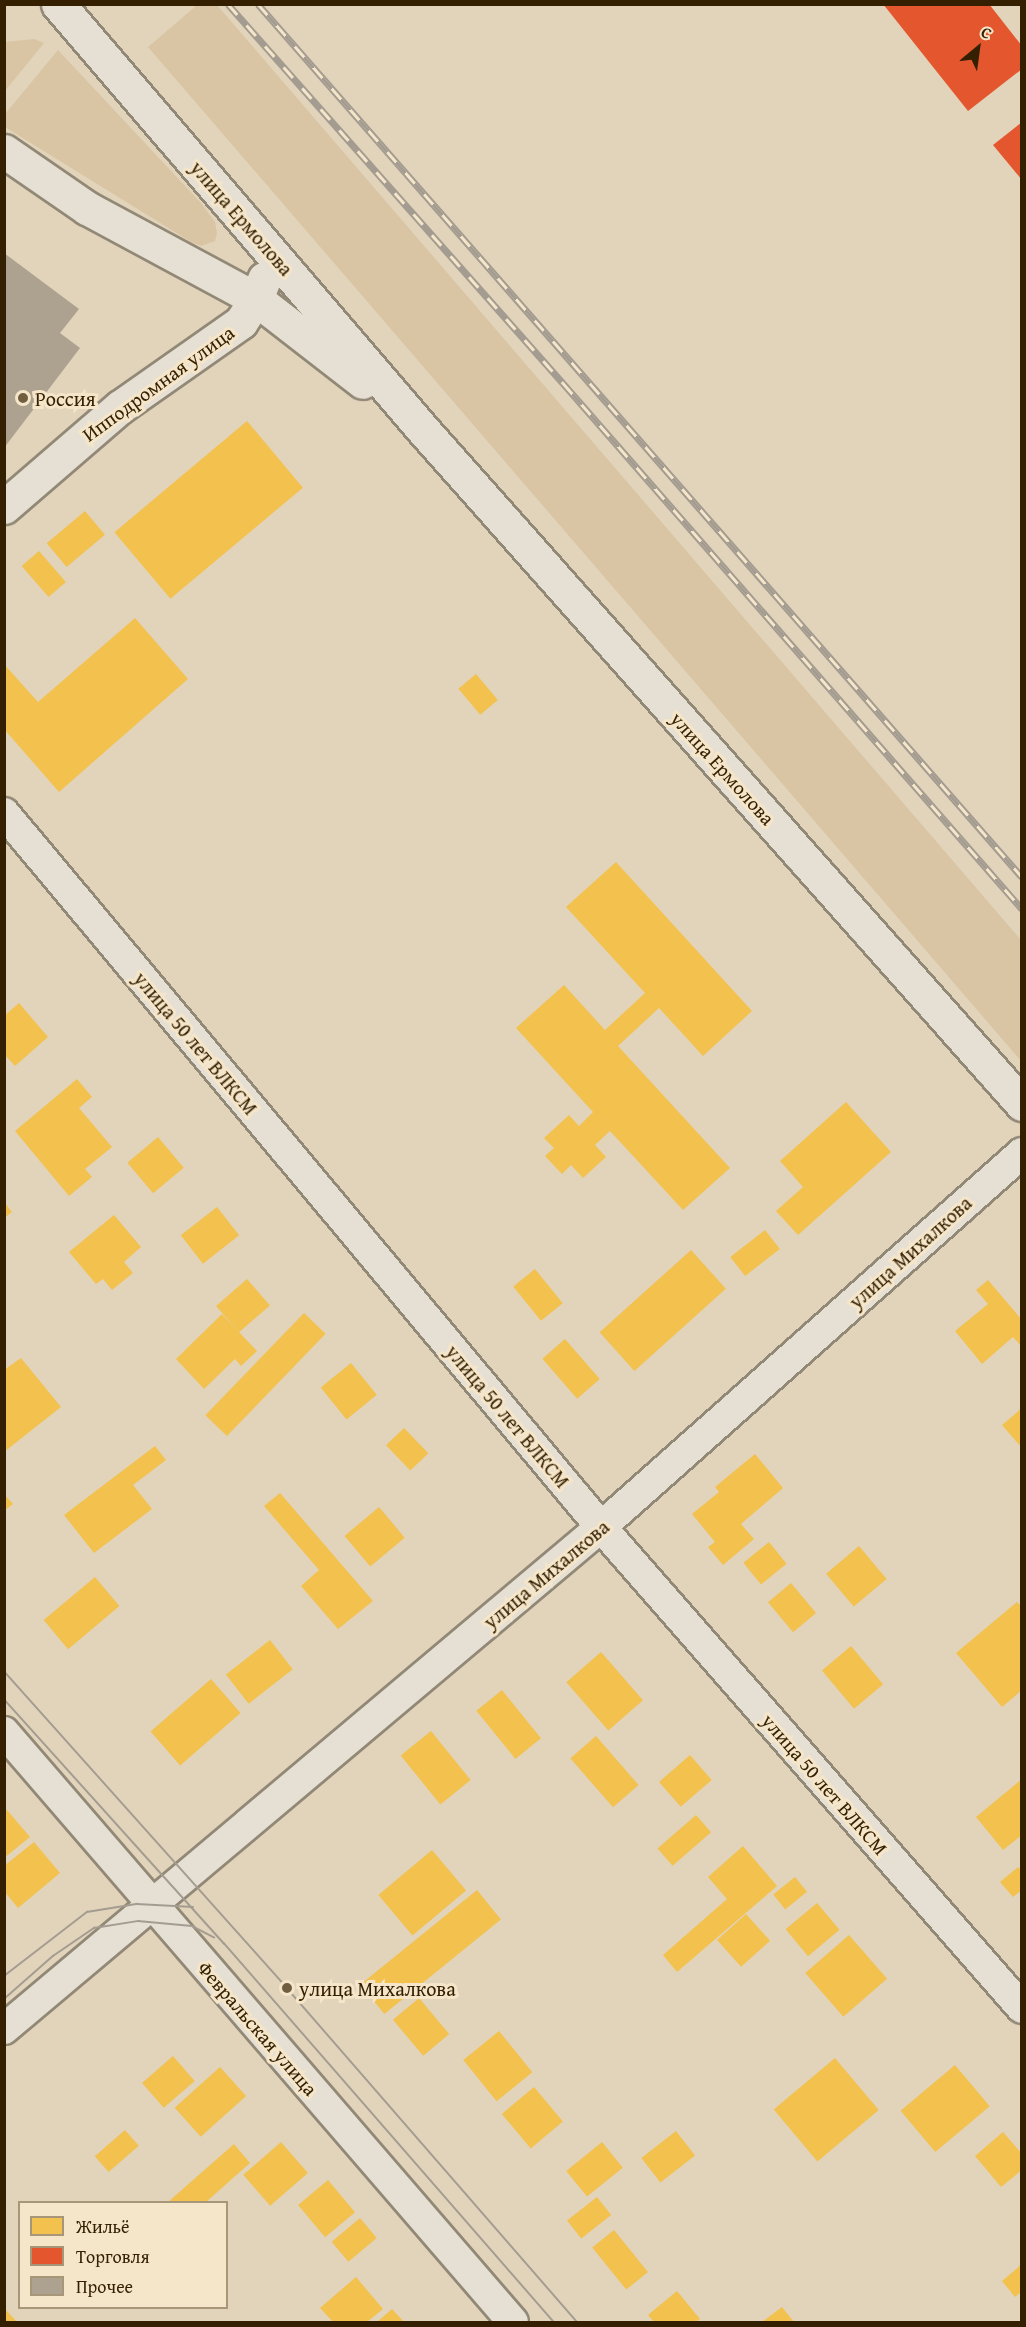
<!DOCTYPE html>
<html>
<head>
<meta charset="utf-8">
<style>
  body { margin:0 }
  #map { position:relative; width:1026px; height:2327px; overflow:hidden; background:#e2d4bb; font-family:"Gentium Book Plus",serif }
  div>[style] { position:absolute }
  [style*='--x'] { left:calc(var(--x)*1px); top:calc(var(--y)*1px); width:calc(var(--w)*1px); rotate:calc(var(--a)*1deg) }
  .green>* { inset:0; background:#d9c5a3 }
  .homes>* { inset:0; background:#f2c14e; transform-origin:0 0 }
  .shops>* { inset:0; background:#e4572e }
  .building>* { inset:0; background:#ada290 }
  .roads { filter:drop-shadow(2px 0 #928876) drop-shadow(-2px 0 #928876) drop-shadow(0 2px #928876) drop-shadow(0 -2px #928876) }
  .minor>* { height:30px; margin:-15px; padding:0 15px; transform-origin:15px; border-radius:15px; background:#e6e0d4 }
  .tertiary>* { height:33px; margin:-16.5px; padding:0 16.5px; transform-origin:16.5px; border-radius:16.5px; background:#e6e0d4 }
  .tram>* { height:1.5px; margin:-0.75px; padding:0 0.75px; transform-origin:0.75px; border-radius:0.75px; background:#a49c90 }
  .rail>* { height:7px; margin-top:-3.5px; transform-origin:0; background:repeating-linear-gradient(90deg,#f6e6c9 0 14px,#a49c90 0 28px); box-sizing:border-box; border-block:2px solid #a49c90 }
  .dots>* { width:16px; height:16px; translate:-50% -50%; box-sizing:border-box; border:3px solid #f6e6c9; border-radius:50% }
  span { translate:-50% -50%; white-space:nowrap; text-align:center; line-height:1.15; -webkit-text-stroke:6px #f6e6c9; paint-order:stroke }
  .street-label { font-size:20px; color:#341f00 }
  .poi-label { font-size:20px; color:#341f00 }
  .left { translate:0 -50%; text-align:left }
  .frame { position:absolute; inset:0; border:6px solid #341f00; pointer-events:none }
  .legend { position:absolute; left:18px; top:2201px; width:210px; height:108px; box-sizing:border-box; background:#f6e6c9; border:2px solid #a89679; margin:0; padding:8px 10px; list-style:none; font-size:18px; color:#341f00 }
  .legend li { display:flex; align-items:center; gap:12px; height:30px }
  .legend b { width:30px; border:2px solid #a89679 }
  .north { position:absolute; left:948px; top:18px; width:60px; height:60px; -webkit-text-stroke:4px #f6e6c9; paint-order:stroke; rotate:29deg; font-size:16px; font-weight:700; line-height:24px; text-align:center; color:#341f00 }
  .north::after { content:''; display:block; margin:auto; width:21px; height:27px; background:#341f00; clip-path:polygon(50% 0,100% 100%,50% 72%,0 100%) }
</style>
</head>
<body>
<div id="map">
  <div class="green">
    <i style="clip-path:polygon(197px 5px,217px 5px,1021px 940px,1021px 1061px,148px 47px)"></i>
    <i style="clip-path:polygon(34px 39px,44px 43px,5px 91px,5px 42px)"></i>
    <i style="clip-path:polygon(58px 50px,201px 203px,215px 222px,217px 233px,215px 241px,201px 246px,191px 242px,5px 127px,5px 114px)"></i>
  </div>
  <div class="homes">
    <i style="left:247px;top:421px;width:87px;height:173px;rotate:50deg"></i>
    <i style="left:85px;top:511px;width:31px;height:50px;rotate:50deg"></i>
    <i style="left:39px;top:551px;width:41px;height:23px;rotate:49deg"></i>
    <i style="clip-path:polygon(135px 618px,188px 679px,59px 792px,4px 729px,4px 664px,38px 702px)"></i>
    <i style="left:476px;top:674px;width:34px;height:23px;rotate:50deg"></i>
    <i style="clip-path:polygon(616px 862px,752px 1011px,703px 1056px,659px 1008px,618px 1046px,730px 1168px,683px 1210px,610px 1131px,595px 1145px,606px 1157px,583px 1178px,571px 1165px,562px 1174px,545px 1156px,554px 1148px,544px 1138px,569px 1115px,579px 1126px,593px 1112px,516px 1028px,564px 985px,605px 1030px,645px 993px,566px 907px)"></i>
    <i style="clip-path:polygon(19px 1003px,48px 1037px,15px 1066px,4px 1054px,4px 1016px)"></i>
    <i style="clip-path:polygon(77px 1079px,92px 1097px,79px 1108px,112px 1147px,85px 1169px,92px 1177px,69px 1196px,15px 1131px)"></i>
    <i style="clip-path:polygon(846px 1102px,891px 1152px,798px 1235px,776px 1211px,803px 1187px,780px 1161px)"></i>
    <i style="left:158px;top:1137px;width:40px;height:40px;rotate:50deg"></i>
    <i style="clip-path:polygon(4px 1202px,12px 1212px,4px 1218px)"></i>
    <i style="left:217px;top:1207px;width:36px;height:46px;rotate:52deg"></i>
    <i style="clip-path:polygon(114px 1215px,141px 1247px,124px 1262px,133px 1273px,112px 1290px,103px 1279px,96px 1284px,69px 1252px)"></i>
    <i style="left:765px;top:1230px;width:24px;height:44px;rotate:52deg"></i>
    <i style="left:691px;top:1250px;width:52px;height:123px;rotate:48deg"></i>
    <i style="left:535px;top:1269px;width:44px;height:28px;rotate:51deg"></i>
    <i style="left:247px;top:1279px;width:35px;height:41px;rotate:49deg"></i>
    <i style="clip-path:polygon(988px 1280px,1022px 1320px,1022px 1347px,1013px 1337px,982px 1364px,955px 1331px,988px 1304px,976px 1290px)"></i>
    <i style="left:304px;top:1313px;width:30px;height:142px;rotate:44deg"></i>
    <i style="clip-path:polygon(222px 1314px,257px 1351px,241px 1366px,235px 1359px,204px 1389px,176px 1359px)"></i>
    <i style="left:565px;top:1339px;width:53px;height:30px;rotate:49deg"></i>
    <i style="clip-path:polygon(21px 1358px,61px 1407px,4px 1452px,4px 1370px)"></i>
    <i style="left:351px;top:1363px;width:41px;height:39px;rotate:51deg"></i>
    <i style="clip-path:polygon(1022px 1408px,1022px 1448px,1002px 1425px)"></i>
    <i style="left:404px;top:1428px;width:35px;height:25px;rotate:46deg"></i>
    <i style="clip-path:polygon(155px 1446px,166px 1460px,133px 1485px,152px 1509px,94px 1553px,64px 1515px)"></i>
    <i style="clip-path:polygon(755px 1454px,783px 1488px,741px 1524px,754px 1539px,723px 1565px,708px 1547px,715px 1542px,692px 1514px,719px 1492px,715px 1487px)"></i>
    <i style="clip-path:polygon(280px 1493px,373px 1601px,338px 1629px,301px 1586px,319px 1570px,264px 1506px)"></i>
    <i style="clip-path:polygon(4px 1494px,13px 1504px,4px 1511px)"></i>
    <i style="left:379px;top:1507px;width:40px;height:45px;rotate:50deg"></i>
    <i style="left:769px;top:1542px;width:28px;height:33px;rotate:51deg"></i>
    <i style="left:859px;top:1546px;width:43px;height:43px;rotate:50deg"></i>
    <i style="left:95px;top:1577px;width:38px;height:67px;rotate:50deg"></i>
    <i style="left:791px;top:1583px;width:39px;height:30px;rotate:50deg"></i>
    <i style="clip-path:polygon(1017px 1602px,1022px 1607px,1022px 1690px,1002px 1707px,956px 1653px)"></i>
    <i style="left:270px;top:1640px;width:37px;height:56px;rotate:52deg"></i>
    <i style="left:851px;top:1646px;width:50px;height:38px;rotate:50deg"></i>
    <i style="left:601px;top:1652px;width:64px;height:46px;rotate:49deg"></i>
    <i style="left:211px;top:1679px;width:45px;height:80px;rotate:49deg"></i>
    <i style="left:502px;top:1690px;width:62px;height:33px;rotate:51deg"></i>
    <i style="left:431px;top:1731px;width:63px;height:39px;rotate:51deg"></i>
    <i style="left:596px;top:1736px;width:65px;height:34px;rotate:49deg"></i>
    <i style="left:690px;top:1755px;width:33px;height:41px;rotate:49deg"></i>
    <i style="clip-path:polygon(1022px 1779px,1022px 1835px,1003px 1850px,976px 1817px)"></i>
    <i style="clip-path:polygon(7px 1810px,30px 1837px,4px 1858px,4px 1813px)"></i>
    <i style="left:696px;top:1815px;width:23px;height:51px;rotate:49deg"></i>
    <i style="clip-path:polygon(34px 1842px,60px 1873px,18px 1908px,4px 1891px,4px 1866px)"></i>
    <i style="clip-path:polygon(743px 1846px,777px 1886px,677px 1972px,663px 1955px,727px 1899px,708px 1877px)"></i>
    <i style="left:432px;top:1850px;width:53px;height:70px;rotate:50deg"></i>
    <i style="clip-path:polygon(1018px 1867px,1022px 1871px,1022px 1890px,1013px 1897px,1000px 1882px)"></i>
    <i style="left:795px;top:1877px;width:19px;height:28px;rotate:51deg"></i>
    <i style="left:477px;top:1890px;width:38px;height:150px;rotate:51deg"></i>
    <i style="left:817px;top:1903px;width:35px;height:41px;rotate:50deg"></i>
    <i style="left:746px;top:1914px;width:36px;height:39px;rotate:48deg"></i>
    <i style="left:849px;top:1935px;width:58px;height:58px;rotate:49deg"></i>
    <i style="left:419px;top:1998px;width:47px;height:34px;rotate:50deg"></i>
    <i style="left:499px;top:2031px;width:53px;height:46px;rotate:51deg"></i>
    <i style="left:173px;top:2056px;width:33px;height:41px;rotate:49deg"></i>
    <i style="left:835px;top:2058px;width:68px;height:80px;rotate:50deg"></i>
    <i style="left:955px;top:2065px;width:54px;height:71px;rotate:50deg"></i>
    <i style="left:220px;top:2067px;width:39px;height:61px;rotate:48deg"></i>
    <i style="left:534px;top:2087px;width:45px;height:42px;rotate:50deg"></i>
    <i style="left:125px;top:2130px;width:21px;height:40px;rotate:49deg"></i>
    <i style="left:676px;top:2131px;width:31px;height:44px;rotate:52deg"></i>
    <i style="clip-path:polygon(1003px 2132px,1022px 2154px,1022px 2170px,1001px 2187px,975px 2156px)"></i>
    <i style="left:281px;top:2142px;width:41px;height:50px;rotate:49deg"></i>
    <i style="left:602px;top:2142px;width:33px;height:46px;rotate:51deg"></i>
    <i style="clip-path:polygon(234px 2144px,250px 2163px,206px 2202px,168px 2202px)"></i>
    <i style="left:328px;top:2180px;width:42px;height:39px;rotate:50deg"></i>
    <i style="left:597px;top:2197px;width:23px;height:38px;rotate:52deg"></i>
    <i style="left:360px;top:2218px;width:26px;height:37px;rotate:50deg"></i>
    <i style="left:614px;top:2230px;width:54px;height:28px;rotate:51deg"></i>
    <i style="clip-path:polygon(1022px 2264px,1022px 2291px,1015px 2297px,1002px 2281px)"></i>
    <i style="clip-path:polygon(356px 2277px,383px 2309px,367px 2322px,333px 2322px,320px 2308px)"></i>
    <i style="clip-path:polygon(677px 2291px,700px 2319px,696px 2322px,654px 2322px,648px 2315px)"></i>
    <i style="clip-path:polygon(782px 2307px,794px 2322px,762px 2322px)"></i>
    <i style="clip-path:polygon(392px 2309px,404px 2322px,377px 2322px)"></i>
    <i style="clip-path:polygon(6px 2310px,17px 2322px,5px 2322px)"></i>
  </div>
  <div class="shops">
    <i style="clip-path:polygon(883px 4px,989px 4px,1022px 46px,1022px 69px,968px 111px)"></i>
    <i style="clip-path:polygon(1022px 122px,1022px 180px,993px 145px)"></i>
  </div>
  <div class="building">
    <i style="clip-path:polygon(4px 253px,79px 309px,60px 333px,80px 348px,4px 448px)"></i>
  </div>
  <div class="roads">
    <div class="minor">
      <i style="--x:4;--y:813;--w:931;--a:50.1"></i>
      <i style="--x:601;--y:1527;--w:639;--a:48.81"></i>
      <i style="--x:4;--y:1732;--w:779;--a:49.22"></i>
      <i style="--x:4;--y:2029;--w:780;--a:-40.06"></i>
      <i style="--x:601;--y:1527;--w:563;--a:-41.62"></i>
    </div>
    <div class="tertiary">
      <i style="--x:58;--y:4;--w:564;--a:49.39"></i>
      <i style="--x:425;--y:432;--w:899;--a:48.38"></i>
      <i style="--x:4;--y:151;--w:101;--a:34.5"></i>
      <i style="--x:87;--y:208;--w:192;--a:28.3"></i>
      <i style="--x:256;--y:299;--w:135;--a:37.8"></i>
      <i style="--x:4;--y:507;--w:153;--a:-40.8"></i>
      <i style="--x:120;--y:407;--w:148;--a:-35.1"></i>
      <i style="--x:241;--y:322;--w:27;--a:-57"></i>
      <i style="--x:256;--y:299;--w:22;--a:-68"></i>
    </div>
  </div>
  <div class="tram">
    <i style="--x:4;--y:1671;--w:425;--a:48.2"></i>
    <i style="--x:287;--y:1988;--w:442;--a:49"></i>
    <i style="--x:4;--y:1699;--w:329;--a:48"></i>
    <i style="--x:224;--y:1943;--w:503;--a:48.95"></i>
    <i style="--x:4;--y:1976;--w:105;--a:-37.6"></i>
    <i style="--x:87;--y:1912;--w:51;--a:-9.1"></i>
    <i style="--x:137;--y:1904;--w:56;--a:3.1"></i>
    <i style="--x:4;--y:1999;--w:65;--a:-41.3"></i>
    <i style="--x:53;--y:1956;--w:50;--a:-34.3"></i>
    <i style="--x:94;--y:1928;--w:45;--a:-9"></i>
    <i style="--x:138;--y:1921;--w:54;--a:5.3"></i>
    <i style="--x:192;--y:1926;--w:25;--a:27"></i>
  </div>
  <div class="rail">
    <i style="--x:228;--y:4;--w:506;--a:48.53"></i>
    <i style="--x:563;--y:383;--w:698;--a:48.89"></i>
    <i style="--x:258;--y:4;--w:1160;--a:48.81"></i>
  </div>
  <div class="dots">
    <i style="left:23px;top:398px;background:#715e41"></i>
    <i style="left:287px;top:1988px;background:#715e41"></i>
  </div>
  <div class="street-label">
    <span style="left:242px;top:218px;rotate:49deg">улица Ермолова</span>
    <span style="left:158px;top:383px;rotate:-36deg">Ипподромная улица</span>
    <span style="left:723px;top:768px;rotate:48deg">улица Ермолова</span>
    <span style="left:196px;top:1043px;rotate:50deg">улица 50 лет ВЛКСМ</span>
    <span style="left:910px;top:1252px;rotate:-42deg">улица Михалкова</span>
    <span style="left:508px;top:1416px;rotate:50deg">улица 50 лет ВЛКСМ</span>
    <span style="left:546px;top:1574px;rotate:-40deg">улица Михалкова</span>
    <span style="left:825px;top:1784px;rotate:49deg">улица 50 лет ВЛКСМ</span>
    <span style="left:258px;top:2028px;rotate:49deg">Февральская улица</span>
  </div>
  <div class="poi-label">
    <span class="left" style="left:35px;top:398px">Россия</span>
    <span class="left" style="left:299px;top:1988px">улица Михалкова</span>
  </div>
  <div class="frame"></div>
  <ul class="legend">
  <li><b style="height:16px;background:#f2c14e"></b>Жильё</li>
  <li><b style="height:16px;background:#e4572e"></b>Торговля</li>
  <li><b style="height:16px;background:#ada290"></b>Прочее</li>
  </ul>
  <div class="north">С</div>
</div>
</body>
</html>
